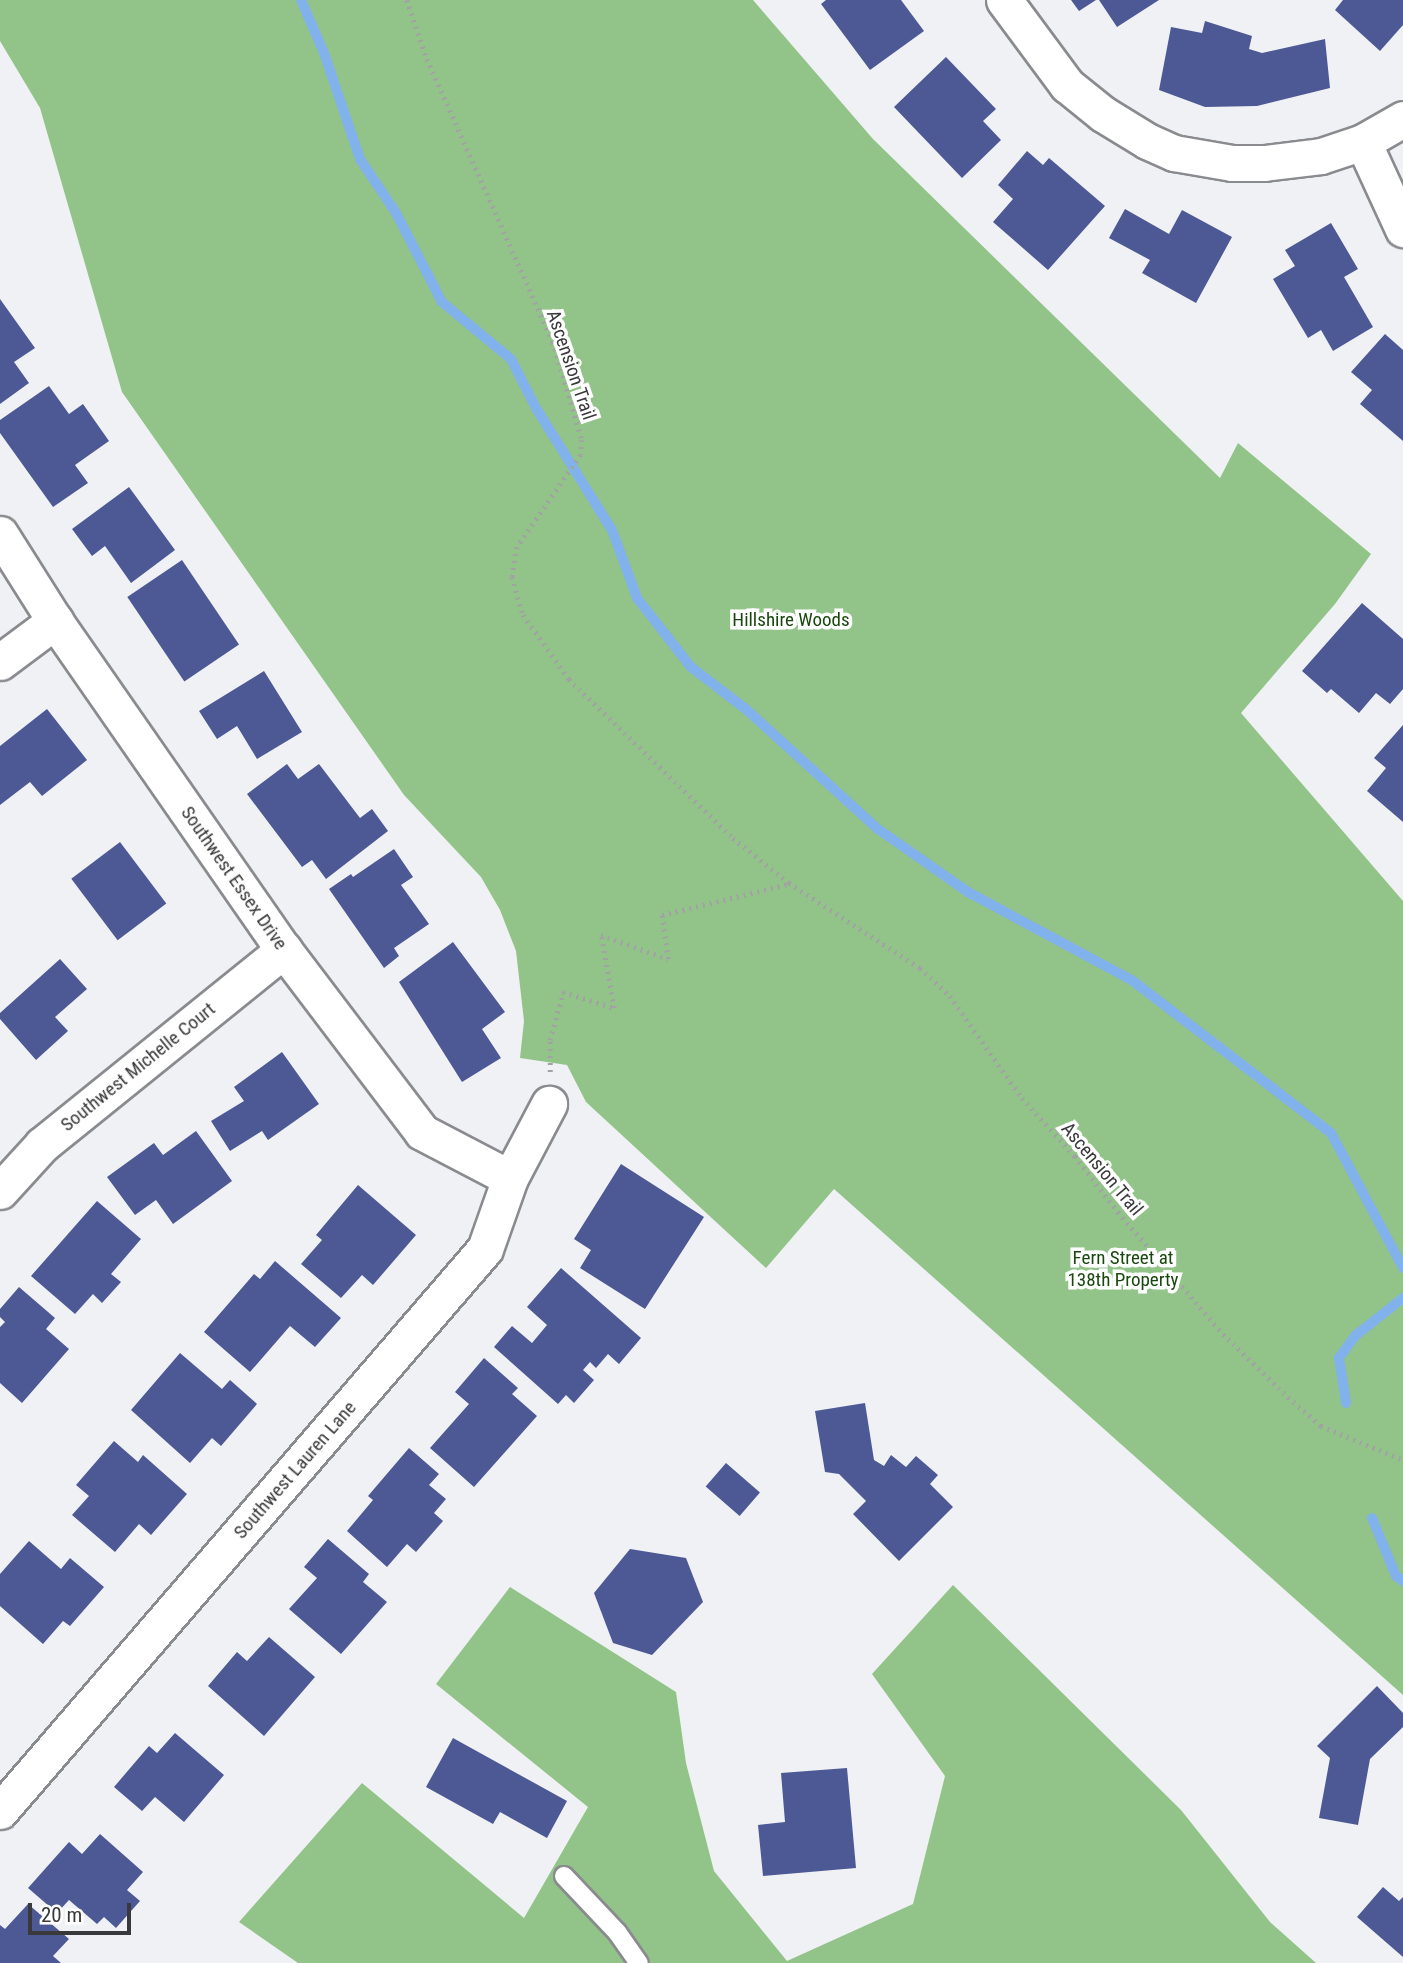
<!DOCTYPE html>
<html>
<head>
<meta charset="utf-8">
<style>
  body { margin:0 }
  #map { position:relative; width:1403px; height:1963px; overflow:hidden; background:#f0f1f5; font-family:"Roboto Condensed",sans-serif }
  div>[style] { position:absolute }
  [style*='--x'] { left:calc(var(--x)*1px); top:calc(var(--y)*1px); width:calc(var(--w)*1px); rotate:calc(var(--a)*1deg) }
  .forest>* { inset:0; background:#92c388 }
  .stream>* { height:10px; margin:-5px; padding:0 5px; transform-origin:5px; border-radius:5px; background:#82b2eb }
  .building>* { inset:0; background:#4c5995; transform-origin:0 0 }
  .path>* { height:4.5px; margin-top:-2.25px; transform-origin:0; background:repeating-linear-gradient(90deg,#a2a2a5 0 2px,transparent 0 7px) }
  .roads { filter:drop-shadow(2px 0 #8a8b8f) drop-shadow(-2px 0 #8a8b8f) drop-shadow(0 2px #8a8b8f) drop-shadow(0 -2px #8a8b8f) }
  .lane>* { height:18px; margin:-9px; padding:0 9px; transform-origin:9px; border-radius:9px; background:#fff }
  .street>* { height:35px; margin:-17.5px; padding:0 17.5px; transform-origin:17.5px; border-radius:17.5px; background:#fff }
  span { translate:-50% -50%; white-space:nowrap; text-align:center; line-height:1.15; -webkit-text-stroke:7px #fff; paint-order:stroke }
  .street-label { font-size:19px; color:#39393b }
  .park-label { font-size:19px; color:#18480d }
  .scale { position:absolute; left:28px; top:1903px; width:103px; height:32px; box-sizing:border-box; border:4px solid #39393b; border-top:0; padding-left:9px; font-size:21px; line-height:24px; white-space:nowrap; color:#39393b; -webkit-text-stroke:5px #fff; paint-order:stroke }
</style>
</head>
<body>
<div id="map">
  <div class="forest">
    <i style="clip-path:polygon(0 0,753px 0,873px 139px,1220px 478px,1238px 443px,1371px 554px,1335px 604px,1241px 713px,1403px 901px,1403px 1695px,834px 1189px,766px 1268px,586px 1102px,567px 1065px,520px 1058px,524px 1021px,516px 951px,500px 910px,481px 877px,404px 795px,122px 392px,40px 108px,0 41px)"></i>
    <i style="clip-path:polygon(953px 1585px,1181px 1810px,1270px 1922px,1316px 1963px,298px 1963px,239px 1922px,362px 1783px,524px 1918px,588px 1807px,436px 1684px,510px 1587px,676px 1692px,686px 1763px,714px 1871px,787px 1961px,913px 1904px,945px 1776px,872px 1674px)"></i>
  </div>
  <div class="stream">
    <i style="--x:301;--y:0;--w:58;--a:66.5"></i>
    <i style="--x:324;--y:53;--w:112;--a:71.2"></i>
    <i style="--x:360;--y:159;--w:65;--a:56.3"></i>
    <i style="--x:396;--y:213;--w:100;--a:62.7"></i>
    <i style="--x:442;--y:302;--w:89;--a:39.6"></i>
    <i style="--x:511;--y:359;--w:55;--a:63"></i>
    <i style="--x:536;--y:408;--w:144;--a:58.1"></i>
    <i style="--x:612;--y:530;--w:72;--a:69.8"></i>
    <i style="--x:637;--y:598;--w:88;--a:52"></i>
    <i style="--x:691;--y:667;--w:71;--a:37.5"></i>
    <i style="--x:747;--y:710;--w:177;--a:42.3"></i>
    <i style="--x:878;--y:829;--w:110;--a:35"></i>
    <i style="--x:968;--y:892;--w:187;--a:28.3"></i>
    <i style="--x:1133;--y:981;--w:250;--a:37.5"></i>
    <i style="--x:1331;--y:1133;--w:153;--a:61.9"></i>
    <i style="--x:1346;--y:1403;--w:46;--a:-98.8"></i>
    <i style="--x:1339;--y:1358;--w:27;--a:-54"></i>
    <i style="--x:1355;--y:1336;--w:61;--a:-38.4"></i>
    <i style="--x:1372;--y:1518;--w:63;--a:67.5"></i>
    <i style="--x:1396;--y:1576;--w:9;--a:36"></i>
  </div>
  <div class="building">
    <i style="clip-path:polygon(826px 0,901px 0,924px 31px,870px 70px,821px 4px)"></i>
    <i style="clip-path:polygon(1071px 0,1096px 0,1079px 11px)"></i>
    <i style="clip-path:polygon(1099px 0,1159px 0,1117px 27px)"></i>
    <i style="clip-path:polygon(1343px 0,1403px 0,1403px 25px,1380px 51px,1335px 10px)"></i>
    <i style="clip-path:polygon(1205px 21px,1252px 36px,1249px 49px,1262px 53px,1325px 39px,1330px 88px,1257px 106px,1205px 107px,1159px 90px,1171px 27px,1202px 33px)"></i>
    <i style="clip-path:polygon(946px 57px,996px 109px,983px 121px,1001px 140px,962px 178px,894px 107px)"></i>
    <i style="clip-path:polygon(1027px 151px,1043px 165px,1049px 158px,1105px 206px,1048px 270px,993px 222px,1013px 199px,998px 185px)"></i>
    <i style="clip-path:polygon(1125px 209px,1169px 234px,1182px 210px,1232px 237px,1196px 303px,1142px 273px,1150px 260px,1109px 238px)"></i>
    <i style="clip-path:polygon(1331px 223px,1358px 269px,1344px 277px,1373px 327px,1333px 351px,1321px 330px,1308px 338px,1273px 279px,1295px 266px,1285px 250px)"></i>
    <i style="clip-path:polygon(0 299px,35px 348px,14px 362px,29px 383px,0 404px)"></i>
    <i style="clip-path:polygon(1385px 334px,1403px 350px,1403px 441px,1360px 404px,1372px 390px,1351px 372px)"></i>
    <i style="clip-path:polygon(49px 386px,69px 414px,83px 404px,109px 441px,75px 465px,88px 483px,53px 507px,0 433px,0 420px)"></i>
    <i style="clip-path:polygon(129px 487px,175px 550px,131px 583px,105px 546px,92px 556px,72px 529px)"></i>
    <i style="left:182px;top:560px;width:102px;height:66px;rotate:56deg"></i>
    <i style="clip-path:polygon(1362px 603px,1403px 639px,1403px 689px,1390px 704px,1376px 693px,1359px 713px,1331px 689px,1327px 693px,1302px 671px)"></i>
    <i style="clip-path:polygon(264px 671px,302px 732px,257px 759px,237px 726px,217px 739px,199px 711px)"></i>
    <i style="clip-path:polygon(47px 709px,87px 760px,42px 796px,30px 782px,0 805px,0 746px)"></i>
    <i style="clip-path:polygon(1403px 725px,1403px 822px,1367px 791px,1386px 768px,1374px 758px)"></i>
    <i style="clip-path:polygon(287px 764px,298px 779px,319px 764px,360px 818px,372px 809px,388px 831px,326px 879px,312px 860px,302px 867px,247px 794px)"></i>
    <i style="left:120px;top:842px;width:77px;height:61px;rotate:53deg"></i>
    <i style="clip-path:polygon(394px 849px,413px 877px,401px 885px,429px 924px,394px 948px,399px 956px,384px 968px,329px 889px,351px 874px,353px 877px)"></i>
    <i style="clip-path:polygon(453px 942px,505px 1012px,482px 1029px,501px 1058px,462px 1082px,399px 982px)"></i>
    <i style="clip-path:polygon(60px 959px,87px 989px,55px 1017px,68px 1031px,36px 1060px,0 1019px,0 1013px)"></i>
    <i style="clip-path:polygon(282px 1052px,319px 1104px,268px 1140px,262px 1131px,230px 1151px,211px 1121px,244px 1101px,234px 1087px)"></i>
    <i style="clip-path:polygon(196px 1131px,232px 1181px,173px 1224px,156px 1200px,135px 1215px,107px 1177px,154px 1143px,163px 1155px)"></i>
    <i style="clip-path:polygon(621px 1164px,704px 1217px,645px 1309px,580px 1268px,591px 1250px,574px 1239px)"></i>
    <i style="clip-path:polygon(358px 1185px,416px 1235px,373px 1285px,362px 1275px,341px 1298px,301px 1264px,322px 1240px,316px 1235px)"></i>
    <i style="clip-path:polygon(97px 1201px,141px 1239px,111px 1274px,121px 1282px,102px 1303px,93px 1294px,75px 1314px,31px 1276px)"></i>
    <i style="clip-path:polygon(275px 1261px,341px 1318px,315px 1347px,290px 1326px,250px 1372px,204px 1332px,254px 1274px,260px 1279px)"></i>
    <i style="clip-path:polygon(561px 1268px,641px 1338px,619px 1364px,608px 1354px,596px 1368px,590px 1362px,583px 1370px,594px 1380px,574px 1403px,566px 1395px,558px 1404px,494px 1347px,512px 1326px,532px 1343px,547px 1325px,527px 1307px)"></i>
    <i style="clip-path:polygon(19px 1287px,55px 1318px,46px 1329px,69px 1349px,22px 1403px,0 1383px,0 1327px,5px 1322px,0 1317px,0 1309px)"></i>
    <i style="clip-path:polygon(180px 1353px,222px 1389px,230px 1380px,257px 1404px,221px 1446px,212px 1438px,190px 1463px,131px 1410px)"></i>
    <i style="clip-path:polygon(484px 1358px,518px 1388px,512px 1394px,537px 1416px,474px 1487px,430px 1448px,469px 1404px,455px 1392px)"></i>
    <i style="clip-path:polygon(865px 1403px,874px 1460px,884px 1466px,891px 1455px,906px 1467px,916px 1456px,938px 1475px,930px 1484px,953px 1507px,899px 1561px,853px 1514px,866px 1501px,839px 1474px,825px 1472px,815px 1411px)"></i>
    <i style="clip-path:polygon(114px 1441px,138px 1462px,143px 1455px,187px 1494px,151px 1535px,139px 1524px,115px 1552px,72px 1515px,89px 1496px,76px 1485px)"></i>
    <i style="clip-path:polygon(409px 1448px,439px 1474px,429px 1485px,446px 1499px,434px 1513px,443px 1521px,416px 1552px,407px 1544px,387px 1567px,347px 1531px,373px 1500px,368px 1496px)"></i>
    <i style="left:726px;top:1463px;width:45px;height:31px;rotate:41deg"></i>
    <i style="clip-path:polygon(328px 1539px,369px 1574px,363px 1582px,387px 1602px,341px 1654px,289px 1609px,317px 1578px,304px 1567px)"></i>
    <i style="clip-path:polygon(29px 1541px,61px 1569px,70px 1558px,104px 1587px,70px 1626px,63px 1621px,43px 1644px,0 1606px,0 1574px)"></i>
    <i style="clip-path:polygon(630px 1549px,686px 1558px,703px 1602px,652px 1655px,613px 1643px,594px 1593px)"></i>
    <i style="clip-path:polygon(269px 1637px,315px 1677px,264px 1736px,208px 1686px,237px 1652px,247px 1661px)"></i>
    <i style="clip-path:polygon(1377px 1686px,1403px 1713px,1403px 1727px,1370px 1759px,1358px 1825px,1319px 1818px,1330px 1758px,1317px 1746px)"></i>
    <i style="clip-path:polygon(175px 1733px,224px 1775px,184px 1822px,155px 1797px,142px 1811px,114px 1787px,149px 1746px,157px 1753px)"></i>
    <i style="clip-path:polygon(453px 1738px,567px 1801px,547px 1838px,500px 1812px,493px 1824px,426px 1787px)"></i>
    <i style="clip-path:polygon(847px 1768px,856px 1868px,763px 1876px,758px 1825px,785px 1822px,781px 1773px)"></i>
    <i style="clip-path:polygon(100px 1834px,143px 1872px,127px 1890px,140px 1901px,116px 1928px,104px 1917px,97px 1924px,69px 1900px,57px 1913px,28px 1888px,69px 1842px,82px 1854px)"></i>
    <i style="clip-path:polygon(1383px 1887px,1399px 1901px,1403px 1897px,1403px 1957px,1357px 1917px)"></i>
    <i style="clip-path:polygon(28px 1904px,69px 1939px,53px 1956px,61px 1963px,0 1963px,0 1925px,5px 1929px)"></i>
  </div>
  <div class="path">
    <i style="--x:407;--y:0;--w:62;--a:71.3"></i>
    <i style="--x:427;--y:59;--w:310;--a:66"></i>
    <i style="--x:553;--y:342;--w:102;--a:73.5"></i>
    <i style="--x:582;--y:440;--w:15;--a:94"></i>
    <i style="--x:581;--y:455;--w:112;--a:124.8"></i>
    <i style="--x:517;--y:547;--w:30;--a:99"></i>
    <i style="--x:512;--y:577;--w:40;--a:74"></i>
    <i style="--x:523;--y:615;--w:79;--a:54.3"></i>
    <i style="--x:569;--y:679;--w:228;--a:44.1"></i>
    <i style="--x:733;--y:838;--w:72;--a:38.8"></i>
    <i style="--x:789;--y:883;--w:156;--a:33"></i>
    <i style="--x:920;--y:968;--w:41;--a:43"></i>
    <i style="--x:950;--y:996;--w:125;--a:54.8"></i>
    <i style="--x:1022;--y:1098;--w:79;--a:47.6"></i>
    <i style="--x:1075;--y:1156;--w:71;--a:52.5"></i>
    <i style="--x:1118;--y:1212;--w:161;--a:49.3"></i>
    <i style="--x:1223;--y:1334;--w:91;--a:44.1"></i>
    <i style="--x:1288;--y:1397;--w:44;--a:41.3"></i>
    <i style="--x:1321;--y:1426;--w:89;--a:22.5"></i>
    <i style="--x:550;--y:1072;--w:32;--a:-90"></i>
    <i style="--x:550;--y:1040;--w:50;--a:-74.8"></i>
    <i style="--x:563;--y:992;--w:53;--a:17.4"></i>
    <i style="--x:614;--y:1008;--w:74;--a:-100.1"></i>
    <i style="--x:601;--y:935;--w:71;--a:19.7"></i>
    <i style="--x:668;--y:959;--w:44;--a:-97.8"></i>
    <i style="--x:662;--y:915;--w:130;--a:-13.8"></i>
  </div>
  <div class="roads">
    <div class="lane">
      <i style="--x:564;--y:1876;--w:77;--a:46.6"></i>
      <i style="--x:617;--y:1932;--w:38;--a:55"></i>
    </div>
    <div class="street">
      <i style="--x:1004;--y:0;--w:106;--a:53.5"></i>
      <i style="--x:1067;--y:85;--w:46;--a:38.9"></i>
      <i style="--x:1103;--y:114;--w:52;--a:31.5"></i>
      <i style="--x:1147;--y:141;--w:30;--a:24"></i>
      <i style="--x:1174;--y:153;--w:59;--a:9.8"></i>
      <i style="--x:1232;--y:163;--w:32;--a:0"></i>
      <i style="--x:1264;--y:163;--w:57;--a:-7"></i>
      <i style="--x:1321;--y:156;--w:44;--a:-18.4"></i>
      <i style="--x:1363;--y:142;--w:46;--a:-29.9"></i>
      <i style="--x:1363;--y:142;--w:96;--a:65.3"></i>
      <i style="--x:0;--y:534;--w:103;--a:57.7"></i>
      <i style="--x:55;--y:621;--w:401;--a:55.2"></i>
      <i style="--x:284;--y:950;--w:228;--a:52.8"></i>
      <i style="--x:422;--y:1132;--w:99;--a:27.6"></i>
      <i style="--x:0;--y:662;--w:69;--a:-36.7"></i>
      <i style="--x:0;--y:1191;--w:62;--a:-47.6"></i>
      <i style="--x:42;--y:1145;--w:311;--a:-38.9"></i>
      <i style="--x:0;--y:1811;--w:742;--a:-49.21"></i>
      <i style="--x:485;--y:1249;--w:75;--a:-70.6"></i>
      <i style="--x:510;--y:1178;--w:84;--a:-62.2"></i>
    </div>
  </div>
  <div class="street-label">
    <span style="left:571px;top:365px;rotate:71deg">Ascension Trail</span>
    <span style="left:234px;top:878px;rotate:55deg">Southwest Essex Drive</span>
    <span style="left:138px;top:1067px;rotate:-39deg">Southwest Michelle Court</span>
    <span style="left:1102px;top:1169px;rotate:50deg">Ascension Trail</span>
    <span style="left:295px;top:1470px;rotate:-49deg">Southwest Lauren Lane</span>
  </div>
  <div class="park-label">
    <span style="left:791px;top:620px">Hillshire Woods</span>
    <span style="left:1123px;top:1269px">Fern Street at<br>138th Property</span>
  </div>
  <div class="scale">20 m</div>
</div>
</body>
</html>
